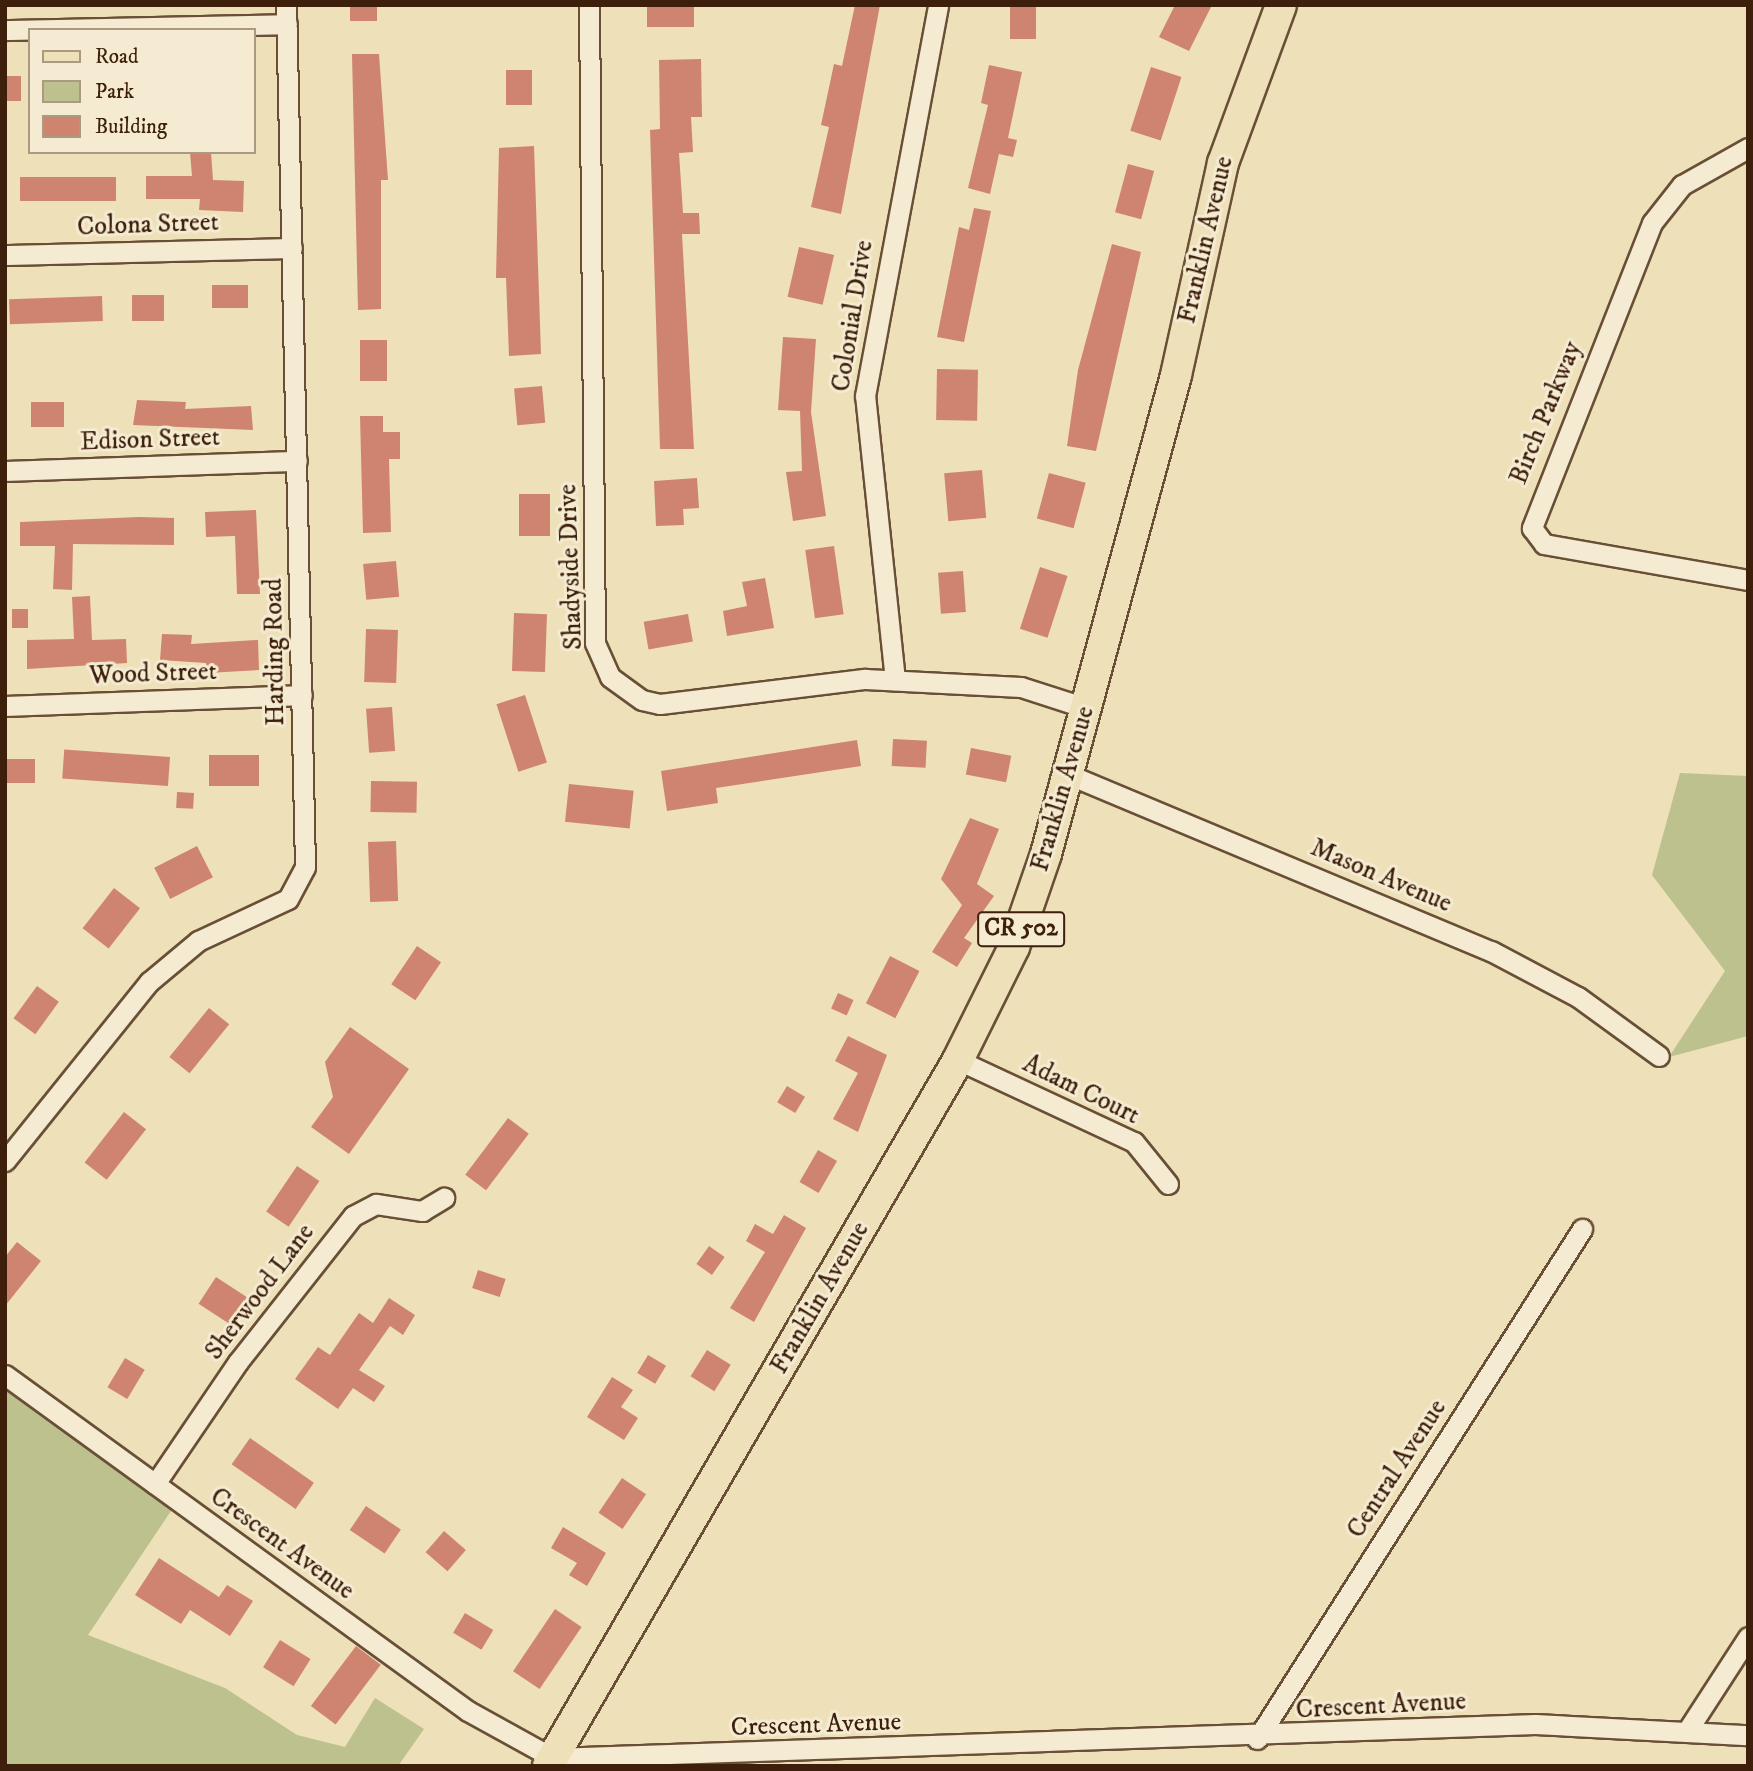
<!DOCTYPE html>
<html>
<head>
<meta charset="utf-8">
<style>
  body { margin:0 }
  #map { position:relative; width:1753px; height:1771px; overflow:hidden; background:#eee0b9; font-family:"IM FELL DW Pica",serif }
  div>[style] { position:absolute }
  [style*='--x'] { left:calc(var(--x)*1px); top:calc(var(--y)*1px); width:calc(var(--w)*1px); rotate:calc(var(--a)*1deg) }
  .green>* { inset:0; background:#bcc18d }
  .building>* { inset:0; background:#cf8470; transform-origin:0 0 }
  .roads { filter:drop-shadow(2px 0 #694f36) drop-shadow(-2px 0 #694f36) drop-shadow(0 2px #694f36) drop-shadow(0 -2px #694f36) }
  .minor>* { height:19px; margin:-9.5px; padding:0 9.5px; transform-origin:9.5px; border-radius:9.5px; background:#f4ebd2 }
  .primary>* { height:30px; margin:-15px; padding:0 15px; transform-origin:15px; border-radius:15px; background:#eee0b9 }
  span { translate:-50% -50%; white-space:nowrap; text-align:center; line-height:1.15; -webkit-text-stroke:6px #f4ebd2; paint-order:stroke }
  .shield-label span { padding:2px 5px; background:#f4ebd2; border:2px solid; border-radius:5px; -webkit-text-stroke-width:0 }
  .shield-label { font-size:24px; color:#3d1f0b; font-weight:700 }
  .street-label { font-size:26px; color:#3d1f0b }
  .frame { position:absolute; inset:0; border:7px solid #3d1f0b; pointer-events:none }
  .legend { position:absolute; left:28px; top:28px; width:228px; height:126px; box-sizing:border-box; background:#f4ebd2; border:2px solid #ab9982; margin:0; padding:9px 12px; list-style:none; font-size:21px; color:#3d1f0b }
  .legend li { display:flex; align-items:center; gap:14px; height:35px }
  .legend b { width:35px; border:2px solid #ab9982 }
</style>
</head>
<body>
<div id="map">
  <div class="green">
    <i style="clip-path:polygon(1680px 773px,1748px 776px,1748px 1036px,1669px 1057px,1725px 971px,1652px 875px)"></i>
    <i style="clip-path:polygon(5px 1370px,179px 1499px,88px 1635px,225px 1688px,297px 1735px,345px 1747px,375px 1698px,424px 1729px,398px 1766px,5px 1766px)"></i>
  </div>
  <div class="building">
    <i style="left:350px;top:5px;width:27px;height:16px"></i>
    <i style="left:647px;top:5px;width:47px;height:22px"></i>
    <i style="clip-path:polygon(855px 5px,880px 5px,841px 214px,811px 207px,829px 127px,821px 125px,834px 64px,842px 66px)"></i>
    <i style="left:1010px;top:5px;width:26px;height:34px"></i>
    <i style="clip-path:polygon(1175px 5px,1212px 5px,1189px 51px,1159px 37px)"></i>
    <i style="clip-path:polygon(352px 54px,379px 54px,388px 180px,381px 180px,381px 309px,358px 310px)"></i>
    <i style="clip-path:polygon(701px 59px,702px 117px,691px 117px,693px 152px,679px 153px,683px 213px,699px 213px,700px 234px,682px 234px,694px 449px,660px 449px,650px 130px,660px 129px,659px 60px)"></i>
    <i style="clip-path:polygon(989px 65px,1022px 72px,1008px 138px,1017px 140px,1013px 157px,999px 154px,990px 194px,968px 188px,988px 105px,981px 103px)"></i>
    <i style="left:1151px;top:67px;width:32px;height:67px;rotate:18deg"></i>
    <i style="left:506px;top:70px;width:26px;height:35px"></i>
    <i style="left:5px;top:76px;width:16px;height:25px"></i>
    <i style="clip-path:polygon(534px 146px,541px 354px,509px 356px,506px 278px,496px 278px,499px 148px)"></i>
    <i style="clip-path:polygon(190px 152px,211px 152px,213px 180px,244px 181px,243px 212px,199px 210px,200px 199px,146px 199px,146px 176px,192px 176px)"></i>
    <i style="left:1128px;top:164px;width:27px;height:50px;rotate:15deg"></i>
    <i style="left:116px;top:177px;width:24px;height:96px;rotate:90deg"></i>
    <i style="clip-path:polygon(974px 208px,991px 211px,964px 342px,937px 337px,959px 227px,969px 230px)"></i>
    <i style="clip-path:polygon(1112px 244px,1141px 252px,1096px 451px,1067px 446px,1078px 370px)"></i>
    <i style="left:799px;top:247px;width:36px;height:51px;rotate:13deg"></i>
    <i style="left:212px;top:285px;width:36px;height:23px"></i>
    <i style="left:164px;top:295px;width:26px;height:32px;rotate:90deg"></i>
    <i style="left:102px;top:296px;width:25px;height:93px;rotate:88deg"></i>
    <i style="clip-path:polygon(783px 337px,816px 339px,811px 412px,826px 516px,793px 521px,786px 472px,802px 471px,800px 411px,778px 410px)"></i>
    <i style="left:360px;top:340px;width:27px;height:41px"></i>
    <i style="left:937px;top:369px;width:41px;height:51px;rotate:1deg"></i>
    <i style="left:542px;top:386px;width:37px;height:28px;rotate:85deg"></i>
    <i style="clip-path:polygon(137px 400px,186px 402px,185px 409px,251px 406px,253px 430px,133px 425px)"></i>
    <i style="left:64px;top:402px;width:25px;height:33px;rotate:90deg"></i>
    <i style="clip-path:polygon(360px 416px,383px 416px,383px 432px,400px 432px,400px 459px,389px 459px,391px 532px,363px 533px)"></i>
    <i style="left:982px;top:470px;width:48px;height:38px;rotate:85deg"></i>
    <i style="left:1049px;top:473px;width:38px;height:47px;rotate:15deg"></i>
    <i style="clip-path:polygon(697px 478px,699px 508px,683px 509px,684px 525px,656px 526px,654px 481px)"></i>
    <i style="left:519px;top:494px;width:31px;height:42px"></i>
    <i style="clip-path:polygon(256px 510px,260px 594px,237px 594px,235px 536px,206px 537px,205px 512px)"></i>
    <i style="clip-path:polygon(139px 517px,174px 518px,174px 545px,73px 544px,72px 590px,53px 589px,55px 546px,20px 546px,20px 522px)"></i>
    <i style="left:834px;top:546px;width:69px;height:29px;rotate:82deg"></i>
    <i style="left:396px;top:561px;width:36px;height:33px;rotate:85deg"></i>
    <i style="left:1040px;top:567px;width:29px;height:65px;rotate:18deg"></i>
    <i style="left:963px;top:571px;width:41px;height:25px;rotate:86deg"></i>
    <i style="clip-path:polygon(765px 578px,774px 628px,727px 636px,723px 611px,747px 606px,742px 582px)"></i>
    <i style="clip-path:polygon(90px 596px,92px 640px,126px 639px,127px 663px,27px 669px,27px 640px,74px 639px,72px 597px)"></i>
    <i style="left:12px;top:609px;width:16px;height:19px"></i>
    <i style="left:514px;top:613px;width:33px;height:58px;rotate:2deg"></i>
    <i style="left:688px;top:614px;width:28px;height:45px;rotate:80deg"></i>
    <i style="left:366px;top:629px;width:32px;height:53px;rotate:2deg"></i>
    <i style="clip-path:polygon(162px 634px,192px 635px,191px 644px,258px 640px,259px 670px,207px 673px,206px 663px,160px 660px)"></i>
    <i style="left:525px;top:695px;width:71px;height:30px;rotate:72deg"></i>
    <i style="left:392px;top:707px;width:44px;height:26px;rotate:86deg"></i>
    <i style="left:893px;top:739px;width:34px;height:27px;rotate:3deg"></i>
    <i style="clip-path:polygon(857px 740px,861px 766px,716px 788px,718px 803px,667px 811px,661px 771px)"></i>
    <i style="left:971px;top:748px;width:41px;height:27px;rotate:11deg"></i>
    <i style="left:209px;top:755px;width:50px;height:31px"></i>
    <i style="left:170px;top:757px;width:29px;height:106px;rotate:94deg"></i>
    <i style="left:35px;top:759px;width:24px;height:30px;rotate:90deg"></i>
    <i style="left:371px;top:781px;width:46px;height:31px;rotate:1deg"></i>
    <i style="left:569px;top:784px;width:65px;height:38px;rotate:6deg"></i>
    <i style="left:177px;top:792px;width:17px;height:16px;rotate:3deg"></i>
    <i style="clip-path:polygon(970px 818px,999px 829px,977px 884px,994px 896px,964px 938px,972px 943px,957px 967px,932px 952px,962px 905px,941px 879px)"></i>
    <i style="left:396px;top:841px;width:60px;height:28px;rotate:88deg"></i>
    <i style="left:197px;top:846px;width:35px;height:48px;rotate:63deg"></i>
    <i style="left:114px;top:888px;width:33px;height:51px;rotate:38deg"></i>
    <i style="left:417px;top:946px;width:29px;height:46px;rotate:34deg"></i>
    <i style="left:890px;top:956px;width:33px;height:53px;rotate:27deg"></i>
    <i style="left:37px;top:986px;width:27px;height:40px;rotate:36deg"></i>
    <i style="left:838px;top:993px;width:17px;height:17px;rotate:24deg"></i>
    <i style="left:209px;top:1008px;width:26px;height:63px;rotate:39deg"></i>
    <i style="clip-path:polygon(350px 1027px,409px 1069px,349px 1154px,311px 1127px,333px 1097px,325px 1062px)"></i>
    <i style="clip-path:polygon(848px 1036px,887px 1055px,858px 1132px,833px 1119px,858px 1073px,835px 1061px)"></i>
    <i style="left:787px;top:1086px;width:21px;height:19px;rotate:31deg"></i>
    <i style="left:124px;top:1112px;width:28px;height:64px;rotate:38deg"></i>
    <i style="left:508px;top:1118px;width:26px;height:71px;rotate:37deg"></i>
    <i style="left:818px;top:1150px;width:22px;height:37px;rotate:30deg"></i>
    <i style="left:297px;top:1166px;width:27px;height:55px;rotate:34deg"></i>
    <i style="clip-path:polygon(784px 1215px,806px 1228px,754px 1322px,730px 1308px,765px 1252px,746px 1241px,755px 1224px,773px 1234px)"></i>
    <i style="clip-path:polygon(17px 1242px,41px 1261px,5px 1306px,5px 1257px)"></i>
    <i style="left:709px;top:1246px;width:19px;height:22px;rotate:35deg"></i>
    <i style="left:478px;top:1270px;width:29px;height:19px;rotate:18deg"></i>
    <i style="left:216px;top:1277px;width:37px;height:32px;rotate:33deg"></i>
    <i style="clip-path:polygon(389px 1298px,415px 1315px,403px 1335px,390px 1326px,359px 1370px,385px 1386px,374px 1402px,353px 1388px,338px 1409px,295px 1379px,318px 1347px,330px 1355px,359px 1313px,373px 1323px)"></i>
    <i style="left:707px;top:1350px;width:28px;height:31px;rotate:32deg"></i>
    <i style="left:648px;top:1355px;width:21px;height:21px;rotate:31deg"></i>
    <i style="left:125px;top:1358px;width:23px;height:34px;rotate:31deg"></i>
    <i style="clip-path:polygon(612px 1377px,633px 1390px,621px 1407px,638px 1418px,624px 1440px,587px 1417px)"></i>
    <i style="left:250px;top:1438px;width:78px;height:32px;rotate:35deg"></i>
    <i style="left:622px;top:1478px;width:29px;height:42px;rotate:34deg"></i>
    <i style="left:366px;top:1506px;width:42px;height:29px;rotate:34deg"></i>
    <i style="clip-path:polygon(563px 1527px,606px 1553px,587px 1586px,569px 1575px,577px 1563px,551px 1548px)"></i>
    <i style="left:444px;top:1531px;width:29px;height:28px;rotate:41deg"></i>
    <i style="clip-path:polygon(159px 1558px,219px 1597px,227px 1585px,253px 1601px,230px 1636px,190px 1610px,181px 1624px,135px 1595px)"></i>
    <i style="left:555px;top:1609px;width:32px;height:75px;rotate:34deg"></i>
    <i style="left:465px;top:1613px;width:33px;height:23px;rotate:31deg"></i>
    <i style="left:280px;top:1640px;width:36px;height:32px;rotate:32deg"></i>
    <i style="left:356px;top:1646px;width:31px;height:75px;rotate:37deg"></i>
  </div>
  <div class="roads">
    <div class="minor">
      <i style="--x:589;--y:5;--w:638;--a:89.46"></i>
      <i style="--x:595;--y:643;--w:37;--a:66"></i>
      <i style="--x:610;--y:677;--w:39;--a:36"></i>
      <i style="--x:642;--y:700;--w:18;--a:13"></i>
      <i style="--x:660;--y:704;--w:207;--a:-7"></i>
      <i style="--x:865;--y:679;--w:156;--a:2.9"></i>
      <i style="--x:1021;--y:687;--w:68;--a:17.9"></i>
      <i style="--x:5;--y:30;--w:282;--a:-1.2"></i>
      <i style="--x:1748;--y:148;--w:76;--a:150.7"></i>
      <i style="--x:1682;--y:185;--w:48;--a:128.3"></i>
      <i style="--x:1652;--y:223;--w:328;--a:111.5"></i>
      <i style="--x:1532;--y:528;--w:20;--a:53"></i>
      <i style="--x:1544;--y:544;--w:207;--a:10"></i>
      <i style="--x:5;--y:255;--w:287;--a:-1.4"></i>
      <i style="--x:5;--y:471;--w:292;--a:-2"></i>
      <i style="--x:895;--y:680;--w:286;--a:-96"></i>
      <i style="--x:865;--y:396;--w:398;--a:-79.4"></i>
      <i style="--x:5;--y:706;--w:297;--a:-2.1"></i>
      <i style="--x:1067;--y:774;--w:459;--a:22.7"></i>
      <i style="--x:1491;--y:951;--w:98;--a:27.9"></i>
      <i style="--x:1578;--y:997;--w:100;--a:36.1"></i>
      <i style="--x:958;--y:1060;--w:194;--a:25"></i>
      <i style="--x:1134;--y:1142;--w:54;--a:51"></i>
      <i style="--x:5;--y:1161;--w:230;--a:-51.2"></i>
      <i style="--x:149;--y:982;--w:64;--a:-39.9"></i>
      <i style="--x:198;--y:941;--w:99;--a:-25"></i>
      <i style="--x:288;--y:899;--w:36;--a:-62"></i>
      <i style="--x:305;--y:867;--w:862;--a:-91.26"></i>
      <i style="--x:5;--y:1375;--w:572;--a:35.97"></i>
      <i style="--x:468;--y:1711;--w:97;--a:28.9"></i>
      <i style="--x:553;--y:1758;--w:983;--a:-1.98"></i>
      <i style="--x:1535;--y:1724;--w:213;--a:3"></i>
      <i style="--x:155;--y:1484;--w:148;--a:-55.8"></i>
      <i style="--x:238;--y:1362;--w:186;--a:-51.8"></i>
      <i style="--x:353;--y:1216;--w:26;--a:-28"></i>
      <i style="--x:376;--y:1204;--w:47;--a:8.7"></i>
      <i style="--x:422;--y:1211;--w:26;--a:-31"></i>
      <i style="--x:1687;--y:1731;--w:112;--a:-57"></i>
      <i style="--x:1257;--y:1739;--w:605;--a:-57.49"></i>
    </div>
    <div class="primary">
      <i style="--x:548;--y:1766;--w:816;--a:-59.85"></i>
      <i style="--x:958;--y:1060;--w:126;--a:-63.6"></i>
      <i style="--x:1014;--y:947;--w:98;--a:-71"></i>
      <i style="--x:1046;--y:854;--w:496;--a:-74.8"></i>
      <i style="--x:1176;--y:375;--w:217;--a:-77.5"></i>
      <i style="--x:1223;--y:163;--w:168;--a:-69.8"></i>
    </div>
  </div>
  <div class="shield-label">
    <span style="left:1021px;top:929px">CR 502</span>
  </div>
  <div class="street-label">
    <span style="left:148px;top:225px;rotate:-2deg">Colona Street</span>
    <span style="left:1206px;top:240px;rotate:-77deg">Franklin Avenue</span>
    <span style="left:853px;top:316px;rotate:-81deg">Colonial Drive</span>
    <span style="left:1546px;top:413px;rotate:-68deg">Birch Parkway</span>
    <span style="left:150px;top:440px;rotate:-2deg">Edison Street</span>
    <span style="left:571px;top:567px;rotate:-92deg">Shadyside Drive</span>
    <span style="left:275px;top:652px;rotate:-91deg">Harding Road</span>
    <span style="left:153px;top:674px;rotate:-2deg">Wood Street</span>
    <span style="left:1063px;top:789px;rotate:-74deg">Franklin Avenue</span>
    <span style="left:1381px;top:876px;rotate:23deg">Mason Avenue</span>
    <span style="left:1081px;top:1090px;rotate:26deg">Adam Court</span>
    <span style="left:260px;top:1292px;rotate:-53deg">Sherwood Lane</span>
    <span style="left:820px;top:1298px;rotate:-60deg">Franklin Avenue</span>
    <span style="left:1397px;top:1469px;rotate:-57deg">Central Avenue</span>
    <span style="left:282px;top:1544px;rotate:36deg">Crescent Avenue</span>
    <span style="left:1381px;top:1706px;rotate:-3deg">Crescent Avenue</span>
    <span style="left:816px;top:1725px;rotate:-2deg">Crescent Avenue</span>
  </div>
  <div class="frame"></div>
  <ul class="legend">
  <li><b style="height:9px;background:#eee0b9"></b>Road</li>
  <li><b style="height:19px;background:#bcc18d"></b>Park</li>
  <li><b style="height:19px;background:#cf8470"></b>Building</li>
  </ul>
</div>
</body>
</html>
